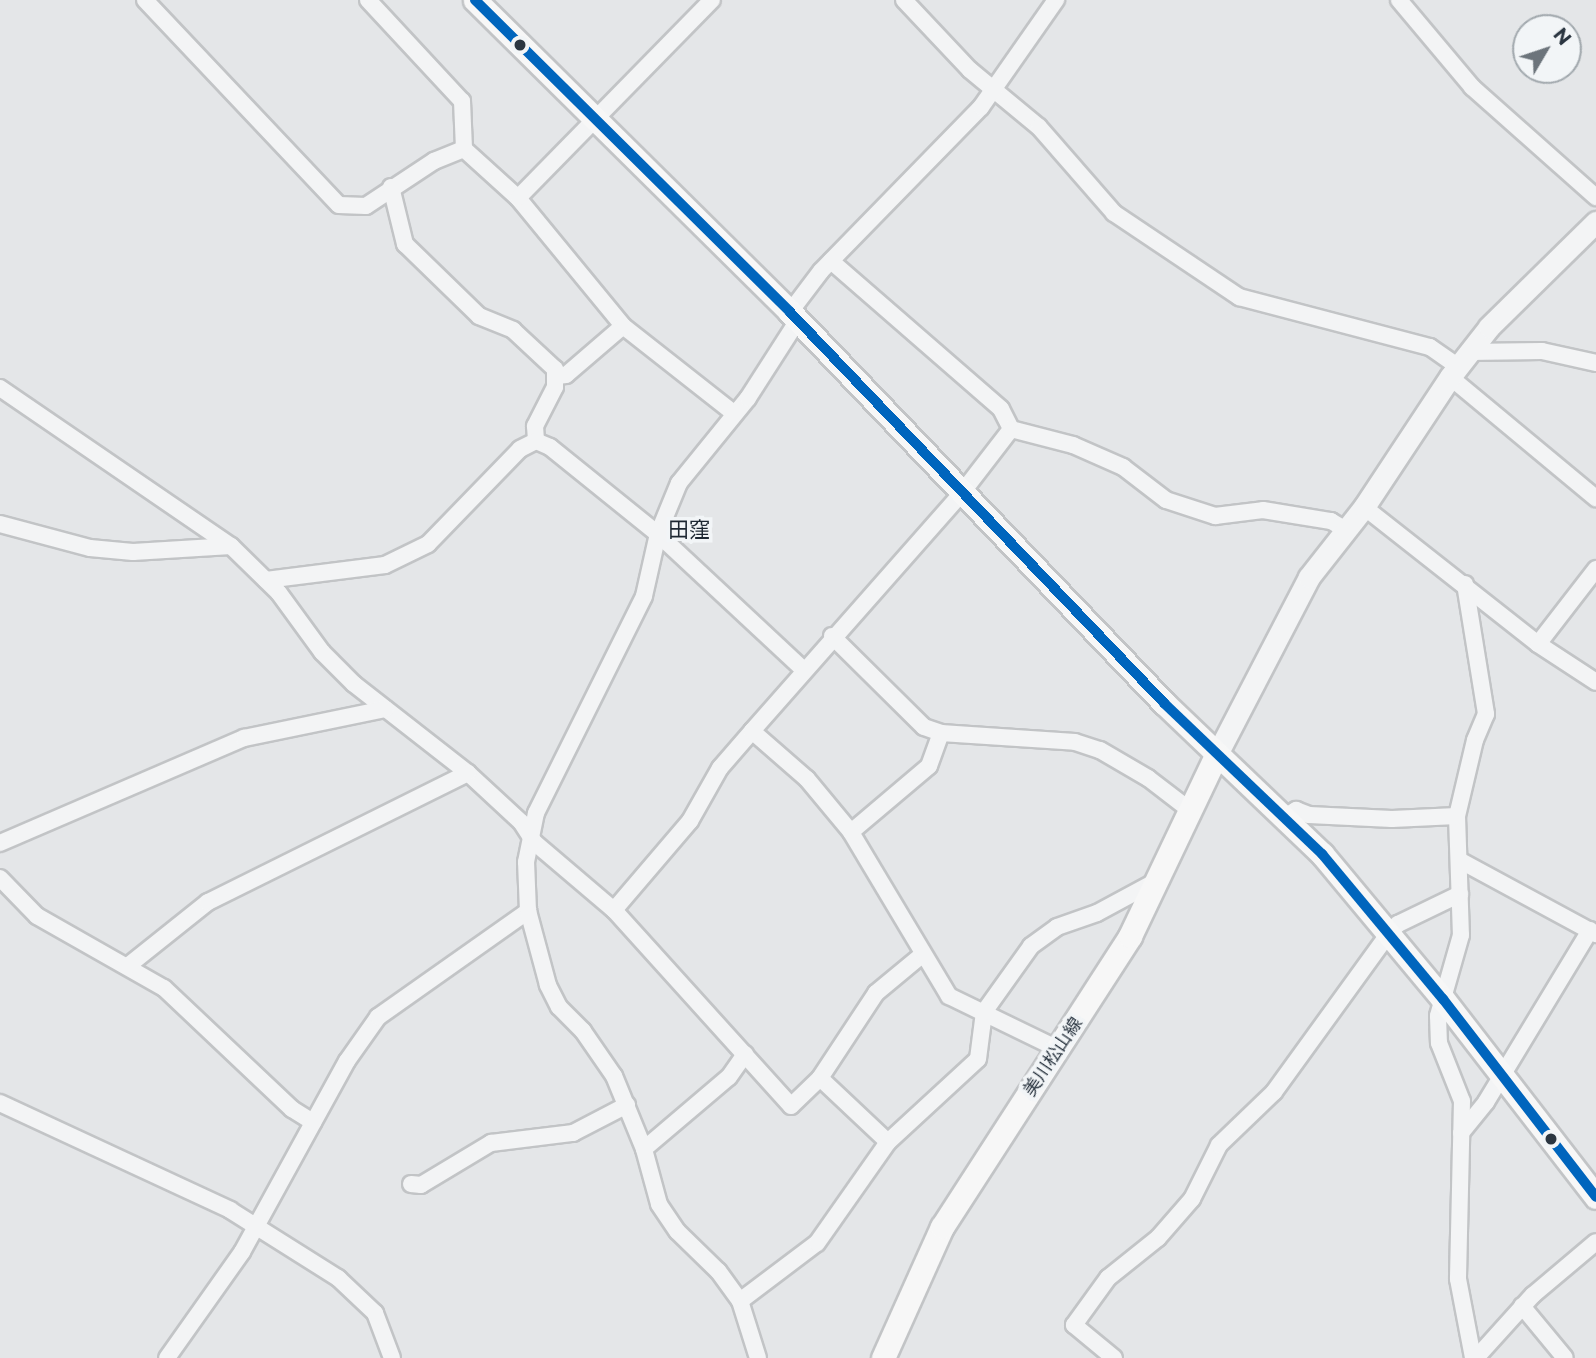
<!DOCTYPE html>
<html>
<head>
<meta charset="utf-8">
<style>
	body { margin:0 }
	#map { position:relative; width:1596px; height:1358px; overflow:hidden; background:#e4e6e8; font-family:Montserrat,"Noto Sans JP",sans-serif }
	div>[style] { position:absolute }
	.roads { filter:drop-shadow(2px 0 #c2c4c6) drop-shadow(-2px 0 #c2c4c6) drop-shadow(0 2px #c2c4c6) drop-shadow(0 -2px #c2c4c6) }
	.minor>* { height:16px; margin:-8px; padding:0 8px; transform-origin:8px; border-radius:8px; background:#f3f4f5 }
	.tertiary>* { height:21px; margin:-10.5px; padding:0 10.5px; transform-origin:10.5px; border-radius:10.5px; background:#f3f4f5 }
	.secondary>* { height:23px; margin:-11.5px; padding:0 11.5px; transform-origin:11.5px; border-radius:11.5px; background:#f7f7f7 }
	.bus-1>* { height:10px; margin:-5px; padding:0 5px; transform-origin:5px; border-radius:5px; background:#0065bd }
	.dots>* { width:19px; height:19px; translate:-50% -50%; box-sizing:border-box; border:4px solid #f2f5f7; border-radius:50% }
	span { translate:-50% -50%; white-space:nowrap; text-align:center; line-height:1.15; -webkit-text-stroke:7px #f2f5f7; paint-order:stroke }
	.street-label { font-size:18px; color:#2b3641 }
	.quarter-label { font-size:21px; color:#1d2732 }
	.north { position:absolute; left:1512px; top:14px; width:70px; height:70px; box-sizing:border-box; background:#f2f5f7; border:2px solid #a2a9ae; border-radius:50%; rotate:51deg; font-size:19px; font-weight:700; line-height:28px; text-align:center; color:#2b3641 }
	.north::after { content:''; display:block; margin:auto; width:24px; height:32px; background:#6c747b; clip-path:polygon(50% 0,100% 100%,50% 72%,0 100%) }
</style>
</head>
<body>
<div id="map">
	<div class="roads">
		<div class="minor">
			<i style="left:145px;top:0;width:282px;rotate:46.6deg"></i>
			<i style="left:339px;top:205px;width:27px;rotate:2deg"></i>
			<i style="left:366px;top:206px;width:82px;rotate:-33.5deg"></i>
			<i style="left:434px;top:161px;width:32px;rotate:-22deg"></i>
			<i style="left:368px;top:0;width:138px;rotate:47.1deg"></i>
			<i style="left:462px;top:101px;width:48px;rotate:87.6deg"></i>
			<i style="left:464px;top:149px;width:73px;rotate:42.2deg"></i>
			<i style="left:518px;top:198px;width:166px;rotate:50.6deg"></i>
			<i style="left:623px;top:326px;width:142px;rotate:38.2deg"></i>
			<i style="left:904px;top:0;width:96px;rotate:46.7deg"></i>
			<i style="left:970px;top:70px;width:89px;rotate:39.6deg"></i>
			<i style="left:1039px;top:127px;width:114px;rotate:48.9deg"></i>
			<i style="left:1114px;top:213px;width:151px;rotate:33.9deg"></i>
			<i style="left:1239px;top:297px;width:197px;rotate:14.7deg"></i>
			<i style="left:1430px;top:347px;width:33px;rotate:35deg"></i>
			<i style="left:1399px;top:0;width:114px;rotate:50deg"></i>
			<i style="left:1472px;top:87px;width:166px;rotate:41.6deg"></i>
			<i style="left:391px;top:187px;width:59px;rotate:76.2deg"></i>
			<i style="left:405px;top:244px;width:103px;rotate:44.2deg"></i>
			<i style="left:479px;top:316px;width:37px;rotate:22deg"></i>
			<i style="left:513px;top:330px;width:57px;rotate:42.9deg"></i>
			<i style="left:555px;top:369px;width:18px;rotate:90deg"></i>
			<i style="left:555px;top:387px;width:44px;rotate:117.1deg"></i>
			<i style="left:535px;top:426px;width:15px;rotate:86deg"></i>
			<i style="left:518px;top:198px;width:277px;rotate:-45.6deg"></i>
			<i style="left:831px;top:261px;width:225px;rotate:41deg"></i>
			<i style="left:1001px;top:409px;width:22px;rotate:63deg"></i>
			<i style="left:790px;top:312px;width:51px;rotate:-52.9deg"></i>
			<i style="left:821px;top:271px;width:229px;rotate:-45.7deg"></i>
			<i style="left:981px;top:107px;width:131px;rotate:-55deg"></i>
			<i style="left:1468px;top:352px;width:74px;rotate:-0.8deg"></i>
			<i style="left:1542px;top:351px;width:55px;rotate:12.5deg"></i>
			<i style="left:557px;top:376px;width:9px;rotate:-6deg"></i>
			<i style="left:566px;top:375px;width:75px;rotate:-40.7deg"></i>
			<i style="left:1450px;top:377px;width:190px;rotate:39.7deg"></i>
			<i style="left:0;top:388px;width:280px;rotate:34.4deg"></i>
			<i style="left:231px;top:546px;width:67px;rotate:44.4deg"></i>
			<i style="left:279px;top:593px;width:73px;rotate:53.9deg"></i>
			<i style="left:322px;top:652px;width:45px;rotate:45deg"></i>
			<i style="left:354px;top:684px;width:145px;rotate:38deg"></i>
			<i style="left:468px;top:773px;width:72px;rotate:42.8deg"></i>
			<i style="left:521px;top:822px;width:24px;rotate:57deg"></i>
			<i style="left:534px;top:842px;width:105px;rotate:40.4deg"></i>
			<i style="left:614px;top:910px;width:264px;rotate:47.9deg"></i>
			<i style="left:791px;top:1106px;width:40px;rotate:-44deg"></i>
			<i style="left:820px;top:1078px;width:102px;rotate:-56.6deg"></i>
			<i style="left:876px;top:993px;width:61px;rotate:-39.7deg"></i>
			<i style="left:1364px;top:507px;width:221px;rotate:38.2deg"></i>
			<i style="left:1538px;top:644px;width:69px;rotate:33.2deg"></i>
			<i style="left:0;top:524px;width:93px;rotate:14.9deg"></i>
			<i style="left:90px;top:548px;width:43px;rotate:5.3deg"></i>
			<i style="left:133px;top:552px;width:98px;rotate:-3.5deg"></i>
			<i style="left:266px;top:580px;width:120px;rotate:-7.2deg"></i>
			<i style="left:385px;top:565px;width:48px;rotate:-26deg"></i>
			<i style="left:428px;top:544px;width:132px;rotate:-45.9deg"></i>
			<i style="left:520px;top:449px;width:18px;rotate:-27deg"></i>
			<i style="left:536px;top:441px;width:15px;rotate:23deg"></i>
			<i style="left:550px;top:447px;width:139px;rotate:38.9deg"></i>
			<i style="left:658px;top:534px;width:198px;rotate:43deg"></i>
			<i style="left:1465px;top:584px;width:132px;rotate:80.8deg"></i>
			<i style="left:1486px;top:714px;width:28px;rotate:113deg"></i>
			<i style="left:1475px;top:740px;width:78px;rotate:103.3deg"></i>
			<i style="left:1457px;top:816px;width:119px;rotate:88.1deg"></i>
			<i style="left:1461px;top:935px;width:84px;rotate:105.9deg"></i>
			<i style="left:1438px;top:1016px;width:27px;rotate:88deg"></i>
			<i style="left:1439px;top:1043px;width:62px;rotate:68.4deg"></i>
			<i style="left:1462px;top:1101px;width:178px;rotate:91.3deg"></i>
			<i style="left:1458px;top:1279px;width:80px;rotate:79.2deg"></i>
			<i style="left:832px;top:636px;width:129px;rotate:44.7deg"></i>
			<i style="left:924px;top:727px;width:18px;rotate:19deg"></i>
			<i style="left:941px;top:733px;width:134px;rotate:3.8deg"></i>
			<i style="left:1075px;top:742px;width:26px;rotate:18deg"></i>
			<i style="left:1100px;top:750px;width:56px;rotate:30.3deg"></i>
			<i style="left:1148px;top:778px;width:54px;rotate:37.5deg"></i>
			<i style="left:1538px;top:644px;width:95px;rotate:-52.3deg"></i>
			<i style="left:1286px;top:816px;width:12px;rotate:-31deg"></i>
			<i style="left:1296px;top:810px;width:14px;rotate:21deg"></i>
			<i style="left:1309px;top:815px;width:83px;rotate:2.8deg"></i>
			<i style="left:1392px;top:819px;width:65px;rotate:-2.6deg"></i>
			<i style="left:851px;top:832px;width:102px;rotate:-40.2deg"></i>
			<i style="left:929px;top:766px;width:35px;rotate:-70deg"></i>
			<i style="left:0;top:843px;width:266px;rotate:-23.3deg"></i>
			<i style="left:244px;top:738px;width:144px;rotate:-11.6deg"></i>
			<i style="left:1459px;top:860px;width:156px;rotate:28.4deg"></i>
			<i style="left:0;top:878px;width:53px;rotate:45.8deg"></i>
			<i style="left:37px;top:916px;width:146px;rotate:29.6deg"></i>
			<i style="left:164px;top:988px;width:176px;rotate:43.4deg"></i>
			<i style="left:292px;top:1109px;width:25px;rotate:32deg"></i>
			<i style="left:614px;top:910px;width:117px;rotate:-49.5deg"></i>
			<i style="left:690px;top:821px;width:61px;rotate:-60.5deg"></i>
			<i style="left:720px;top:768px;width:49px;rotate:-49.1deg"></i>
			<i style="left:129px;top:965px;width:101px;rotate:-38.6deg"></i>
			<i style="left:208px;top:902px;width:290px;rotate:-26.4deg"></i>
			<i style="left:1058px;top:1049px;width:121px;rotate:-154.1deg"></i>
			<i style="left:949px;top:996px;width:191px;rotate:-120.9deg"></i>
			<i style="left:851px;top:832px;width:69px;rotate:-129.7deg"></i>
			<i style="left:807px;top:779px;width:73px;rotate:-138.9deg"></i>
			<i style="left:752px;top:731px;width:316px;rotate:-48.6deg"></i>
			<i style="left:961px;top:494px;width:82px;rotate:-52.4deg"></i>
			<i style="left:1011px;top:429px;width:64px;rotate:14.5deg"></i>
			<i style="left:1073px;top:445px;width:55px;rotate:23.7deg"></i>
			<i style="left:1123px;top:467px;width:54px;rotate:37.5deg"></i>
			<i style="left:1166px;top:500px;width:52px;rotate:18.1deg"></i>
			<i style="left:1215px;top:516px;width:48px;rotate:-7.1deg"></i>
			<i style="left:1263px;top:510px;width:69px;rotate:9.2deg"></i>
			<i style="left:1331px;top:521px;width:17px;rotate:31deg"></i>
			<i style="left:820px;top:1078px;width:93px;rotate:43.3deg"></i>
			<i style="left:0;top:1103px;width:254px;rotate:24.9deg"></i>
			<i style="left:230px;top:1210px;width:128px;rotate:32.2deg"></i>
			<i style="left:338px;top:1278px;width:51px;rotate:43.4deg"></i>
			<i style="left:375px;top:1313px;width:48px;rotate:69.3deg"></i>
			<i style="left:1461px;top:1133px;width:40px;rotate:-51deg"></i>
			<i style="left:1486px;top:1102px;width:201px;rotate:-58.8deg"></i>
			<i style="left:644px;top:1149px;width:111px;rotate:-40.3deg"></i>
			<i style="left:729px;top:1077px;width:28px;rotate:-55deg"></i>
			<i style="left:411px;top:1184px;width:10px;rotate:6deg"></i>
			<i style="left:421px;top:1185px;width:82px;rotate:-31deg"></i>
			<i style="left:491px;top:1143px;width:83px;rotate:-7deg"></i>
			<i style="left:573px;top:1133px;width:61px;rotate:-27.4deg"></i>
			<i style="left:740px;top:1301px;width:96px;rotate:-37deg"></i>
			<i style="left:817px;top:1243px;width:123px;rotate:-54.9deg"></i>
			<i style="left:888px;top:1142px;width:122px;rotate:-42.7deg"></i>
			<i style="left:978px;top:1059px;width:47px;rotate:-82.7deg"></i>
			<i style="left:984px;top:1012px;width:81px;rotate:-54.5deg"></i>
			<i style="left:1031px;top:946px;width:32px;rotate:-36deg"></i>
			<i style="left:1057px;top:927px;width:42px;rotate:-19.3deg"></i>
			<i style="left:1097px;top:913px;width:69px;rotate:-28.4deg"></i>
			<i style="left:1522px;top:1306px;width:67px;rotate:50.4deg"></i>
			<i style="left:167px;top:1358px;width:130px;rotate:-54.7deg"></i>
			<i style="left:242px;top:1252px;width:218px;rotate:-61.2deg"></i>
			<i style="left:347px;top:1061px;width:54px;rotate:-54.8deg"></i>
			<i style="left:378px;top:1017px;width:184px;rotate:-35.2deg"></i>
			<i style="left:758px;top:1358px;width:60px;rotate:-107.5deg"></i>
			<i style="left:740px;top:1301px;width:37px;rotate:-126deg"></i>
			<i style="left:718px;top:1271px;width:57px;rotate:-135.7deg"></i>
			<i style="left:677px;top:1231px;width:32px;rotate:-124deg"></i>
			<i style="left:659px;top:1204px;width:57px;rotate:-105.3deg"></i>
			<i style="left:644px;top:1149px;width:79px;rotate:-112.3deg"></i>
			<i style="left:614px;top:1076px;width:55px;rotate:-124.6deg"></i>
			<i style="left:583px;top:1031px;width:34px;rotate:-135deg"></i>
			<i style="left:559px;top:1007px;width:25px;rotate:-117deg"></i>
			<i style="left:548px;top:985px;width:77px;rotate:-105.1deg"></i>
			<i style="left:528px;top:911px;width:49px;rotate:-92.3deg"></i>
			<i style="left:526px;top:862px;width:50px;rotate:-78.5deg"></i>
			<i style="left:536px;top:813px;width:242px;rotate:-63.5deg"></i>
			<i style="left:644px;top:596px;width:64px;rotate:-77.3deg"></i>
			<i style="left:658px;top:534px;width:55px;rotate:-67.6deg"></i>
			<i style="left:679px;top:483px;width:109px;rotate:-50.9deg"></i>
			<i style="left:748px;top:398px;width:93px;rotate:-57.3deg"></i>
			<i style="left:1114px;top:1358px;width:52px;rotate:-140.5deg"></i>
			<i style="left:1074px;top:1325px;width:58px;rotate:-54.1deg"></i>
			<i style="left:1108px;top:1278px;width:64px;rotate:-38.7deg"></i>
			<i style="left:1158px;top:1238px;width:52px;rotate:-48.9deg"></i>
			<i style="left:1192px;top:1199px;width:60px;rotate:-63.4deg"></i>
			<i style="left:1219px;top:1145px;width:76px;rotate:-43.9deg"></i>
			<i style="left:1274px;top:1092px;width:196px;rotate:-54.1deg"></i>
			<i style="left:1389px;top:933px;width:13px;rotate:-45deg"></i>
			<i style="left:1398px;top:924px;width:69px;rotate:-25.8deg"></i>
			<i style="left:1476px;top:1358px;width:85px;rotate:-47.9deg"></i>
			<i style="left:1533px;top:1295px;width:82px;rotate:-40.1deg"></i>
		</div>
		<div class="tertiary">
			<i style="left:1217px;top:754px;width:199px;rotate:-62.5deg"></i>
			<i style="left:1309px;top:577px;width:89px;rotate:-51.8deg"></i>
			<i style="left:1364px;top:507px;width:156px;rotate:-56.5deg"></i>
			<i style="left:1450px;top:377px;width:63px;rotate:-52deg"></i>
			<i style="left:1489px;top:327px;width:150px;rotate:-44.5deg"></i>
		</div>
		<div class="secondary">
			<i style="left:475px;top:0;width:443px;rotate:44.7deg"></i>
			<i style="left:790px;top:312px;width:541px;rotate:46.27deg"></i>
			<i style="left:1164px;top:703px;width:219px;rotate:43.7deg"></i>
			<i style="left:1322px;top:854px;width:189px;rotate:50.2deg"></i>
			<i style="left:1443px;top:999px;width:250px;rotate:52.3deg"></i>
			<i style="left:883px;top:1358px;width:144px;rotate:-65.8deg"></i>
			<i style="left:942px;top:1227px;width:346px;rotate:-57.1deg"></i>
			<i style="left:1130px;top:936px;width:202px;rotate:-64.5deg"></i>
		</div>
	</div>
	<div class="bus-1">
		<i style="left:475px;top:0;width:443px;rotate:44.7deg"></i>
		<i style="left:790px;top:312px;width:541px;rotate:46.27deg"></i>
		<i style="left:1164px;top:703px;width:219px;rotate:43.7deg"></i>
		<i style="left:1322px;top:854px;width:189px;rotate:50.2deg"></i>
		<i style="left:1443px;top:999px;width:250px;rotate:52.3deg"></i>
	</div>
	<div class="dots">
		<i style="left:520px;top:45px;background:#2b3641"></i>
		<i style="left:1551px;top:1139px;background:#2b3641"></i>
	</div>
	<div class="street-label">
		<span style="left:1053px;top:1057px;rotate:-56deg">美川松山線</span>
	</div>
	<div class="quarter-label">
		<span style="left:689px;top:530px">田窪</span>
	</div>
	<div class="north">N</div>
</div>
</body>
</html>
